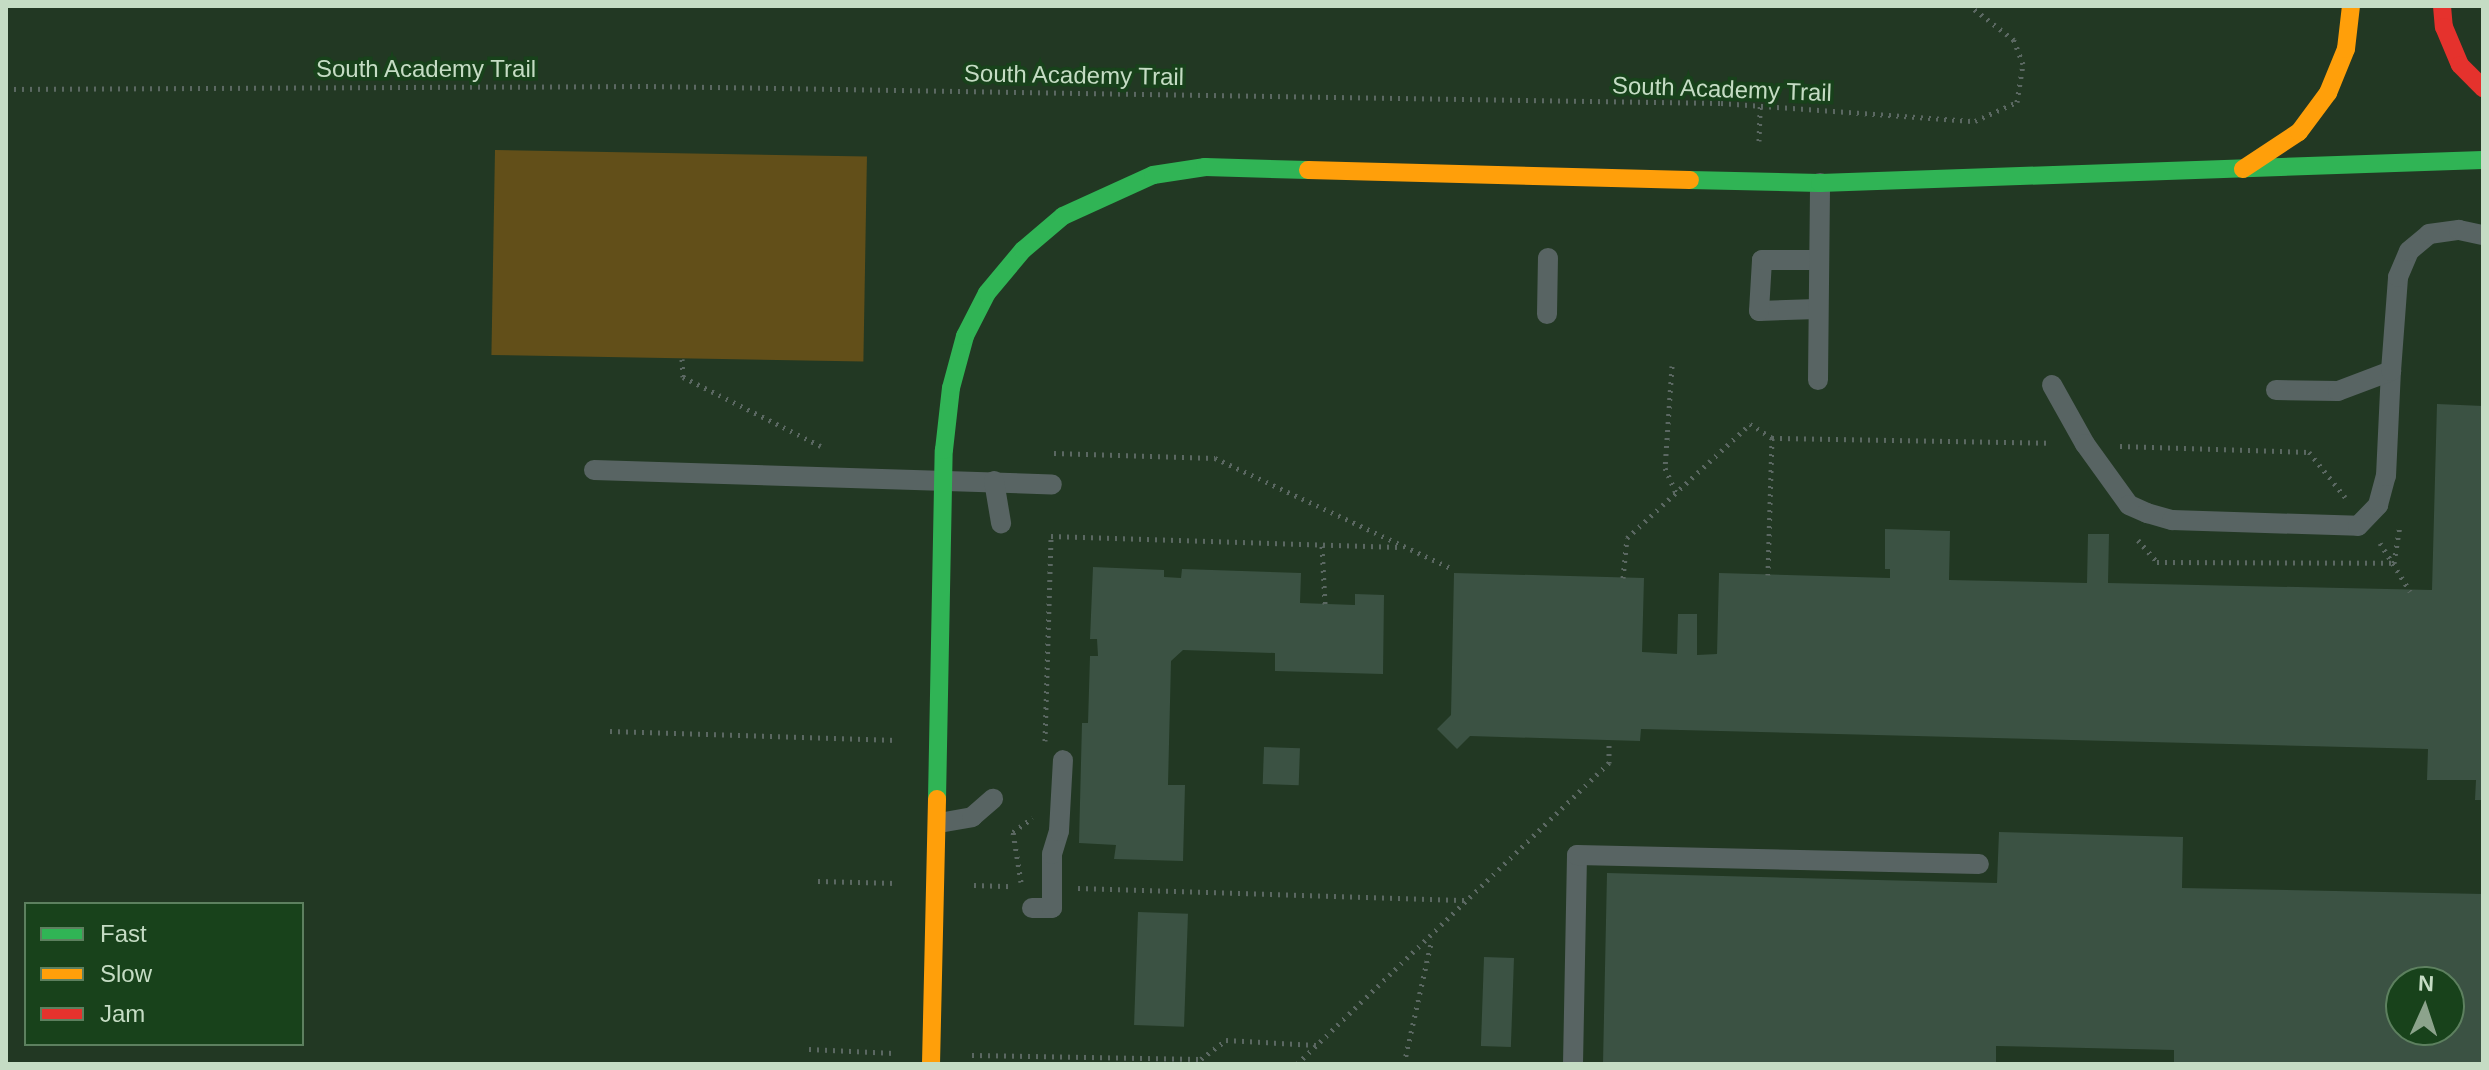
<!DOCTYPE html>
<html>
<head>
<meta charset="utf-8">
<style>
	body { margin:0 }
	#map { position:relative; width:2489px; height:1070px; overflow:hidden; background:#223823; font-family:Helvetica,sans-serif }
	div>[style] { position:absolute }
	.green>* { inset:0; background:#624f19; transform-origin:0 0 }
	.building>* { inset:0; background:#3b5243; transform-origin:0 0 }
	.path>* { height:5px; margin-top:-2.5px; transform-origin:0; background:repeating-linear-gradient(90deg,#5b6862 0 2px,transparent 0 8px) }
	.lane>* { height:20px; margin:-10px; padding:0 10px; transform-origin:10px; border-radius:10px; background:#586463 }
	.fast>* { height:18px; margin:-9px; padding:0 9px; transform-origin:9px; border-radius:9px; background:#30b455 }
	.slow>* { height:18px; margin:-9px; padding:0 9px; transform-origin:9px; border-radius:9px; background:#ff9f0a }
	.jam>* { height:18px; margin:-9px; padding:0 9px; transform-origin:9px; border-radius:9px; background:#e5322d }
	span { translate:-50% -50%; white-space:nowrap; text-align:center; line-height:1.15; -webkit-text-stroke:7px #18421b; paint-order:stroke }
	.street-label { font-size:24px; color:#c5dcc4 }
	.frame { position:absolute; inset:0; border:8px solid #c5dcc4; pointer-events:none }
	.legend { position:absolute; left:24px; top:902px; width:280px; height:144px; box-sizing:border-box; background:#18421b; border:2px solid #5d805f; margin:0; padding:10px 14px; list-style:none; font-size:24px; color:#c5dcc4 }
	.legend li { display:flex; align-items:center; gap:16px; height:40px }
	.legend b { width:40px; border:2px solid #5d805f }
	.north { position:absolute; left:2385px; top:966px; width:80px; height:80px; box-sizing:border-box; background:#18421b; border:2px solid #5d805f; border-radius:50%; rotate:3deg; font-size:22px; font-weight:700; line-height:32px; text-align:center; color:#c5dcc4 }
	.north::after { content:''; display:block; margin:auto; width:28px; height:36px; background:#8ca38c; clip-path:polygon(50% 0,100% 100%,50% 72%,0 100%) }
</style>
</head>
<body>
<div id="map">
	<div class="green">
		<i style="left:495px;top:150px;width:372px;height:205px;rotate:1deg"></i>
	</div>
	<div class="building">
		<i style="clip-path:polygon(2437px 404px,2483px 406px,2483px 800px,2475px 800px,2476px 780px,2427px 780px,2428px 749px,1641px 729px,1640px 741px,1470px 736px,1457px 749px,1437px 729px,1451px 715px,1454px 573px,1644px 578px,1642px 652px,1677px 654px,1678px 614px,1697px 614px,1697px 655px,1717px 654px,1719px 573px,1890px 578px,1890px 569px,1885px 569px,1885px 529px,1950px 531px,1949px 580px,2087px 583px,2088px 534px,2109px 534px,2108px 583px,2432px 590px)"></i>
		<i style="clip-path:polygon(1093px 567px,1164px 570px,1164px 577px,1181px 578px,1182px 569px,1301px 573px,1300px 603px,1355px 605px,1355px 594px,1384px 595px,1383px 674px,1275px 671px,1275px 653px,1183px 650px,1171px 661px,1168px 785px,1185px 785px,1183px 861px,1114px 859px,1116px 845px,1079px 843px,1082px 723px,1088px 723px,1090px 656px,1098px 656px,1097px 639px,1090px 639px)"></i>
		<i style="left:1264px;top:747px;width:36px;height:37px;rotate:2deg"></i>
		<i style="clip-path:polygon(evenodd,1999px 832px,2183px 837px,2182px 888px,2483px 894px,2483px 1064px,2174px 1064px,2174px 1050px,1996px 1046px,1996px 1064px,1603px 1064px,1607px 873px,1997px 883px,1999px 832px,2401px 982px,2449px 982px,2449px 1030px,2401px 1030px,2401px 982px)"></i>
		<i style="left:1138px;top:912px;width:50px;height:113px;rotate:2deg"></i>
		<i style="left:1484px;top:957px;width:30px;height:89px;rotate:2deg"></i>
	</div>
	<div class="path">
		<i style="left:6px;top:89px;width:640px;rotate:-0.27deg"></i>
		<i style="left:646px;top:86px;width:1075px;rotate:0.91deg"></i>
		<i style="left:1721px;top:103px;width:255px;rotate:4.1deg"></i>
		<i style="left:1975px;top:121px;width:46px;rotate:-24.3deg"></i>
		<i style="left:2017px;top:102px;width:38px;rotate:-81deg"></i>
		<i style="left:2023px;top:64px;width:26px;rotate:-111deg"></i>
		<i style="left:2014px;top:40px;width:56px;rotate:-142.3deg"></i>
		<i style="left:1759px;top:141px;width:35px;rotate:-88deg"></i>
		<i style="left:682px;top:359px;width:18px;rotate:87deg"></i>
		<i style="left:683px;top:377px;width:154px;rotate:26.6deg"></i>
		<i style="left:1672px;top:366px;width:102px;rotate:93.9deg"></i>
		<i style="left:1665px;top:468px;width:27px;rotate:66deg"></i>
		<i style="left:1772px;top:438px;width:279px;rotate:1deg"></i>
		<i style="left:2120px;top:446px;width:189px;rotate:1.8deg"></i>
		<i style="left:2309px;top:452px;width:58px;rotate:51.3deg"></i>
		<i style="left:1054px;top:453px;width:161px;rotate:1.8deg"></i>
		<i style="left:1215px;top:458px;width:263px;rotate:25deg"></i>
		<i style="left:2138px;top:540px;width:29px;rotate:49deg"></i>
		<i style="left:2157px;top:562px;width:237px;rotate:0.2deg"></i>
		<i style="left:2394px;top:563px;width:39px;rotate:-81deg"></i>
		<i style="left:2380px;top:543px;width:57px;rotate:58deg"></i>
		<i style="left:1322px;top:546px;width:58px;rotate:87deg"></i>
		<i style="left:1623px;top:578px;width:40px;rotate:-84.3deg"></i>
		<i style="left:1627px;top:538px;width:168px;rotate:-42.8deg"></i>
		<i style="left:1750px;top:424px;width:26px;rotate:32deg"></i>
		<i style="left:1772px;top:438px;width:137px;rotate:91.7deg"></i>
		<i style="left:610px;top:731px;width:287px;rotate:1.8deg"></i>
		<i style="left:1045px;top:741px;width:205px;rotate:-88.3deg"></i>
		<i style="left:1051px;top:536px;width:349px;rotate:1.8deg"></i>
		<i style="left:818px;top:881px;width:78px;rotate:1.5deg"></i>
		<i style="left:1021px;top:882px;width:51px;rotate:-99.1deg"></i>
		<i style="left:1013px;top:832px;width:24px;rotate:-36deg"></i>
		<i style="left:974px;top:885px;width:38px;rotate:2deg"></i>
		<i style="left:1078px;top:888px;width:391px;rotate:1.8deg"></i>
		<i style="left:809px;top:1049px;width:85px;rotate:2.7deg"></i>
		<i style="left:972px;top:1055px;width:229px;rotate:1deg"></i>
		<i style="left:1201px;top:1059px;width:31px;rotate:-37deg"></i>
		<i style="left:1226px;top:1040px;width:90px;rotate:3.2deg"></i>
		<i style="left:1297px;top:1064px;width:434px;rotate:-44deg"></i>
		<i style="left:1609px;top:763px;width:23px;rotate:-90deg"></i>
		<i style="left:1404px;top:1064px;width:128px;rotate:-77.4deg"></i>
	</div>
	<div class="lane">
		<i style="left:1817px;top:309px;width:58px;rotate:178deg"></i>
		<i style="left:1759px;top:311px;width:51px;rotate:-86.6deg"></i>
		<i style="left:1762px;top:260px;width:56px"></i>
		<i style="left:1547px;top:314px;width:56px;rotate:-89deg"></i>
		<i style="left:1818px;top:380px;width:197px;rotate:-89.4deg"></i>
		<i style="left:2052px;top:385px;width:68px;rotate:60.8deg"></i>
		<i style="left:2085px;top:444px;width:75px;rotate:54.2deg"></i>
		<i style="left:2129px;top:505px;width:20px;rotate:24deg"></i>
		<i style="left:2147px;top:513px;width:26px;rotate:16deg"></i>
		<i style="left:2172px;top:520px;width:186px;rotate:1.8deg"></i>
		<i style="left:2358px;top:526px;width:29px;rotate:-46deg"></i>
		<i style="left:2378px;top:505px;width:30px;rotate:-75deg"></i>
		<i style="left:2386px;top:476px;width:105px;rotate:-87.3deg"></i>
		<i style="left:2276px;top:390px;width:62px;rotate:0.9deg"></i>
		<i style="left:2338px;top:391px;width:57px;rotate:-20.7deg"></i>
		<i style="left:2391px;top:371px;width:94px;rotate:-85.7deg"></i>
		<i style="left:2398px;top:277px;width:28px;rotate:-67deg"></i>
		<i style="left:2409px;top:251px;width:26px;rotate:-40deg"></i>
		<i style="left:2429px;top:234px;width:30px;rotate:-8deg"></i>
		<i style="left:2459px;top:230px;width:25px;rotate:12deg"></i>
		<i style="left:594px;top:470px;width:458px;rotate:1.8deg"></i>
		<i style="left:994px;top:481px;width:43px;rotate:80.5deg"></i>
		<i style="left:939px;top:823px;width:34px;rotate:-10deg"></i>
		<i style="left:972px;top:817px;width:28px;rotate:-41deg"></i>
		<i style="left:1032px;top:908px;width:20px"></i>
		<i style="left:1052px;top:908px;width:54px;rotate:-90deg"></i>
		<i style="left:1052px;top:854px;width:24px;rotate:-73deg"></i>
		<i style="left:1059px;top:831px;width:71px;rotate:-86.8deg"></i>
		<i style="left:1573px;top:1064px;width:209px;rotate:-88.9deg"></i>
		<i style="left:1577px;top:855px;width:402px;rotate:1.3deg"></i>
	</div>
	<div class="fast">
		<i style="left:1690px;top:180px;width:130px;rotate:1.3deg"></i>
		<i style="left:1820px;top:183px;width:663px;rotate:-1.99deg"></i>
		<i style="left:937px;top:799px;width:349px;rotate:-88.9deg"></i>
		<i style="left:944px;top:450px;width:62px;rotate:-83.6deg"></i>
		<i style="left:951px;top:388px;width:54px;rotate:-74.9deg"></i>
		<i style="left:965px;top:336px;width:48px;rotate:-62.9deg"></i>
		<i style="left:987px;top:293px;width:56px;rotate:-50.1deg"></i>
		<i style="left:1023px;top:250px;width:52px;rotate:-40.4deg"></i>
		<i style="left:1063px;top:216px;width:99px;rotate:-24.5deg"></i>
		<i style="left:1153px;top:175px;width:53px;rotate:-8.7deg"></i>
		<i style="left:1205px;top:167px;width:103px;rotate:1.7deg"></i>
	</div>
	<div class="slow">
		<i style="left:2243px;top:169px;width:67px;rotate:-33.5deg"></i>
		<i style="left:2299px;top:132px;width:49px;rotate:-53.4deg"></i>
		<i style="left:2328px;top:93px;width:48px;rotate:-67.8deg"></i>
		<i style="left:2346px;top:49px;width:43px;rotate:-83.4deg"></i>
		<i style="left:1308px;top:170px;width:382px;rotate:1.5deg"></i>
		<i style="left:931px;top:1064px;width:265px;rotate:-88.7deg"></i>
	</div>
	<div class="jam">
		<i style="left:2442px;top:6px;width:21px;rotate:85deg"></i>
		<i style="left:2444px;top:27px;width:41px;rotate:67.2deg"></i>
		<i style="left:2460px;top:65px;width:33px;rotate:45deg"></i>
	</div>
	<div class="street-label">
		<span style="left:426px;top:69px">South Academy Trail</span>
		<span style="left:1074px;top:75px;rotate:1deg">South Academy Trail</span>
		<span style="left:1722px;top:89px;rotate:2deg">South Academy Trail</span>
	</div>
	<div class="frame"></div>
	<ul class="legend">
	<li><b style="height:10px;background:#30b455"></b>Fast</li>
	<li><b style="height:10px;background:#ff9f0a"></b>Slow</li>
	<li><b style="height:10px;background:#e5322d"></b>Jam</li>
	</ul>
	<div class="north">N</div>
</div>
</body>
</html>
